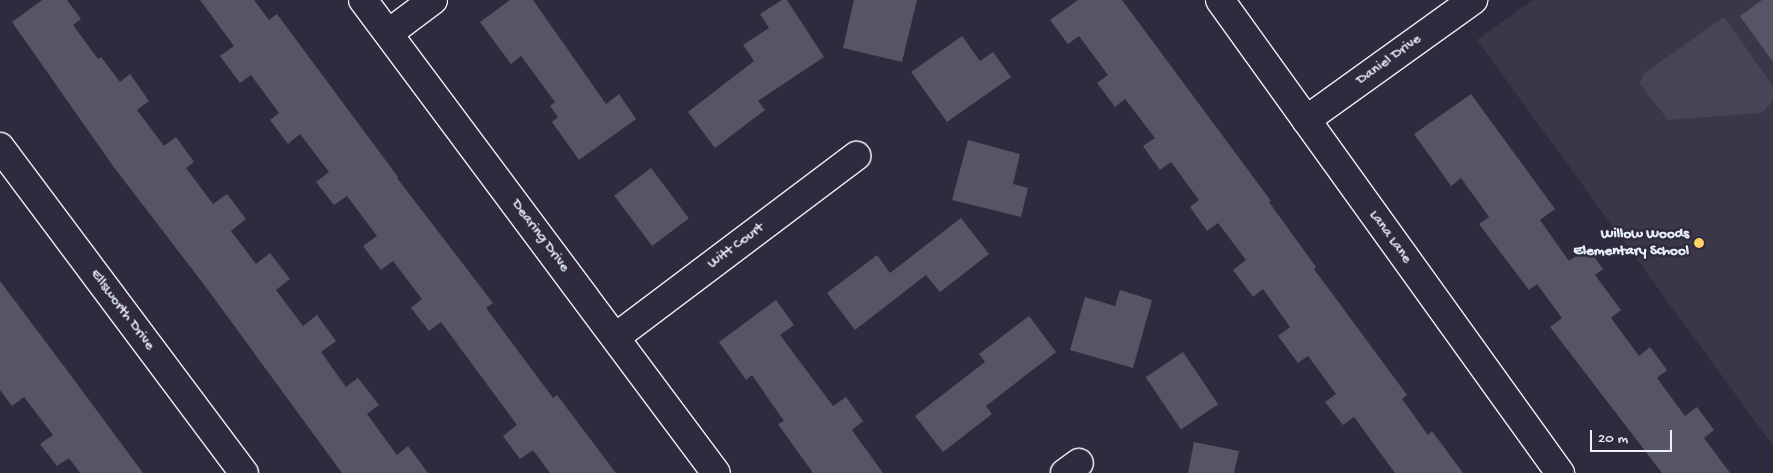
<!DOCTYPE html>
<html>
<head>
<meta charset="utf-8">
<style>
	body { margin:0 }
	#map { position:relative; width:1773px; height:473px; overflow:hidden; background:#2f2a3d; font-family:"Gochi Hand",sans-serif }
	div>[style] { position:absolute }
	.built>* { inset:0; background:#3b3749 }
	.green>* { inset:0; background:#464455 }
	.building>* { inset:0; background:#575565; transform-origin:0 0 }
	.roads { filter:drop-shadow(1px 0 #e8f1f8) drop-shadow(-1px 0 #e8f1f8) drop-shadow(0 1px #e8f1f8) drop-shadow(0 -1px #e8f1f8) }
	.minor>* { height:28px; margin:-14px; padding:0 14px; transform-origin:14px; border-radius:14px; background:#2f2a3d }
	.dots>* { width:14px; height:14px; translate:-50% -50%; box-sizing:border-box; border:2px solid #2f2a3d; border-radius:50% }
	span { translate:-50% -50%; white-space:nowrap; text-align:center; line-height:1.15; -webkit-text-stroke:5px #2f2a3d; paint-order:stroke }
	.street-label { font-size:15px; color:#e8f1f8 }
	.poi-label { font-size:15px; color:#e8f1f8; font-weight:700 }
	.right { translate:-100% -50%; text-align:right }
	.scale { position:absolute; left:1590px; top:430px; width:82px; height:22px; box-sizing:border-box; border:2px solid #e8f1f8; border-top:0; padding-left:6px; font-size:15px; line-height:18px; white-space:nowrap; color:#e8f1f8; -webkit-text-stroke:4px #2f2a3d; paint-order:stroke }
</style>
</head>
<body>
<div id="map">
	<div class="built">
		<i style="clip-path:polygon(1533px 0,1773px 0,1773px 446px,1477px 40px)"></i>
	</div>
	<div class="green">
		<i style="clip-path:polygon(1724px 17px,1773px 86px,1773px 101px,1762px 113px,1668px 120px,1640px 84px,1643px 74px)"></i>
	</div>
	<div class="building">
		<i style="clip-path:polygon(42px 0,67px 0,81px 19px,73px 25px,98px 59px,101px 57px,120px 82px,130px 74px,149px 101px,137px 110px,164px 146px,176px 137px,194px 162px,186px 168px,213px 204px,227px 194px,246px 219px,231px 231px,256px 264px,270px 253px,290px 279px,276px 290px,303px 326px,317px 315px,336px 341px,321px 352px,346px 387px,358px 378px,379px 405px,367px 414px,397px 455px,408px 446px,428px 473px,342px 473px,205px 286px,113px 166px,12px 22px)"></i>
		<i style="clip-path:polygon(200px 0,254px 0,269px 20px,277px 14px,398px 177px,397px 178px,493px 303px,486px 308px,553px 398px,557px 395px,616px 473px,550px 473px,533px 450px,520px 459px,503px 436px,517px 425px,441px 322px,429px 331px,411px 308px,422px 299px,393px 261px,381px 270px,363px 246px,377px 236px,347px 196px,334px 205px,316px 182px,329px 172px,300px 134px,288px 144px,270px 120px,279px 113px,251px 75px,240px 83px,220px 56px,234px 46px)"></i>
		<i style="clip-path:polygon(510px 0,533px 0,606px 104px,619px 94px,636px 119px,579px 160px,552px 122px,558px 117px,550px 106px,555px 102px,521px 56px,511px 64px,480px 22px)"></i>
		<i style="clip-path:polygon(782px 0,787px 0,824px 57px,758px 101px,765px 110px,715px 148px,688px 112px,754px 61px,743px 45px,769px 28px,760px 14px)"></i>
		<i style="clip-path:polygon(854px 0,917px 0,902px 62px,843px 48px)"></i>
		<i style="clip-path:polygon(1078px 0,1122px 0,1271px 201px,1269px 202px,1316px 267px,1314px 269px,1407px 395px,1402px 399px,1428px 435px,1432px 431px,1463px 473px,1395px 473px,1354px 417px,1343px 425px,1325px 402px,1336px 394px,1308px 356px,1298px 363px,1278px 336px,1290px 327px,1263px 289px,1253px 297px,1233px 270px,1246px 260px,1218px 223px,1207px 231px,1190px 207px,1199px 200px,1171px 162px,1160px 170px,1143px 146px,1155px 138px,1125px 99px,1115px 107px,1097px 83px,1108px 75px,1079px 36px,1068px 44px,1050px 20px)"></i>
		<i style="clip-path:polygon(1762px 0,1773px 0,1773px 62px,1740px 16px)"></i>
		<i style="clip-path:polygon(962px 36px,980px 61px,993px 52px,1011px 77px,947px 122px,911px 72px)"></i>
		<i style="clip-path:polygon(1471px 94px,1555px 209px,1540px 220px,1569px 261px,1588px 248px,1603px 269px,1595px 275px,1621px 310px,1611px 318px,1639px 356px,1650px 347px,1667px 370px,1657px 378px,1685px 416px,1697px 407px,1714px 430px,1704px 438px,1730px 473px,1662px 473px,1550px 327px,1562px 318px,1537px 284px,1529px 290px,1479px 224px,1489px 217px,1461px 178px,1451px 186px,1414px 134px)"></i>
		<i style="clip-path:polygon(968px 140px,1020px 154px,1013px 184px,1028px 188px,1021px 217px,952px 200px)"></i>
		<i style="left:651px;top:168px;width:63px;height:46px;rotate:53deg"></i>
		<i style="clip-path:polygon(961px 218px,989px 254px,940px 292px,926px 275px,855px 330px,827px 293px,877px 255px,890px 273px)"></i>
		<i style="clip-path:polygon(0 281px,75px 381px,143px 473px,80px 473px,69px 458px,57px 466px,40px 444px,53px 435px,24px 397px,12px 406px,0 390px)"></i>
		<i style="clip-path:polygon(1120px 290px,1152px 300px,1133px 368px,1070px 350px,1085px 297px,1115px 306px)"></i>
		<i style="clip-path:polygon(776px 300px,794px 325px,780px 335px,833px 406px,846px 397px,863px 421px,852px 430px,883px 473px,813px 473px,778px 424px,784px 421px,752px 375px,746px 380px,719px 342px)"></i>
		<i style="clip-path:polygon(1029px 316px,1056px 352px,986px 406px,992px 414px,943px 452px,915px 416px,985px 362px,979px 354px)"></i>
		<i style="left:1183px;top:352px;width:63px;height:45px;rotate:56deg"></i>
		<i style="clip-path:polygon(1194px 442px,1239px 451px,1234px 473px,1188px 473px)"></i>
	</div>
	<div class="roads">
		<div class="minor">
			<i style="left:363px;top:0;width:590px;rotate:53.27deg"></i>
			<i style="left:1220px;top:0;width:583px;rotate:54.29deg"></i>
			<i style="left:389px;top:33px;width:55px;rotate:-36.9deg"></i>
			<i style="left:1306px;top:120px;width:206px;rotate:-35.7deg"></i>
			<i style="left:0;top:147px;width:407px;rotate:53.2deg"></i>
			<i style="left:616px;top:337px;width:301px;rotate:-37deg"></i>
			<i style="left:1065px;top:473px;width:17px;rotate:-36deg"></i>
		</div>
	</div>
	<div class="dots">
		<i style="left:1699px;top:243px;background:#ffd166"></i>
	</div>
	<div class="street-label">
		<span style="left:1389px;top:60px;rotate:-36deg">Daniel Drive</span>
		<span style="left:540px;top:236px;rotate:53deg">Dearing Drive</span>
		<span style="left:1390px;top:237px;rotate:54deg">Lana Lane</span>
		<span style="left:736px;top:246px;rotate:-37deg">Witt Court</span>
		<span style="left:122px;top:310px;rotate:53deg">Ellsworth Drive</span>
	</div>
	<div class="poi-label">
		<span class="right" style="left:1689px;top:243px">Willow Woods<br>Elementary School</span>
	</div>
	<div class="scale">20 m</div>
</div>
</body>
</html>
